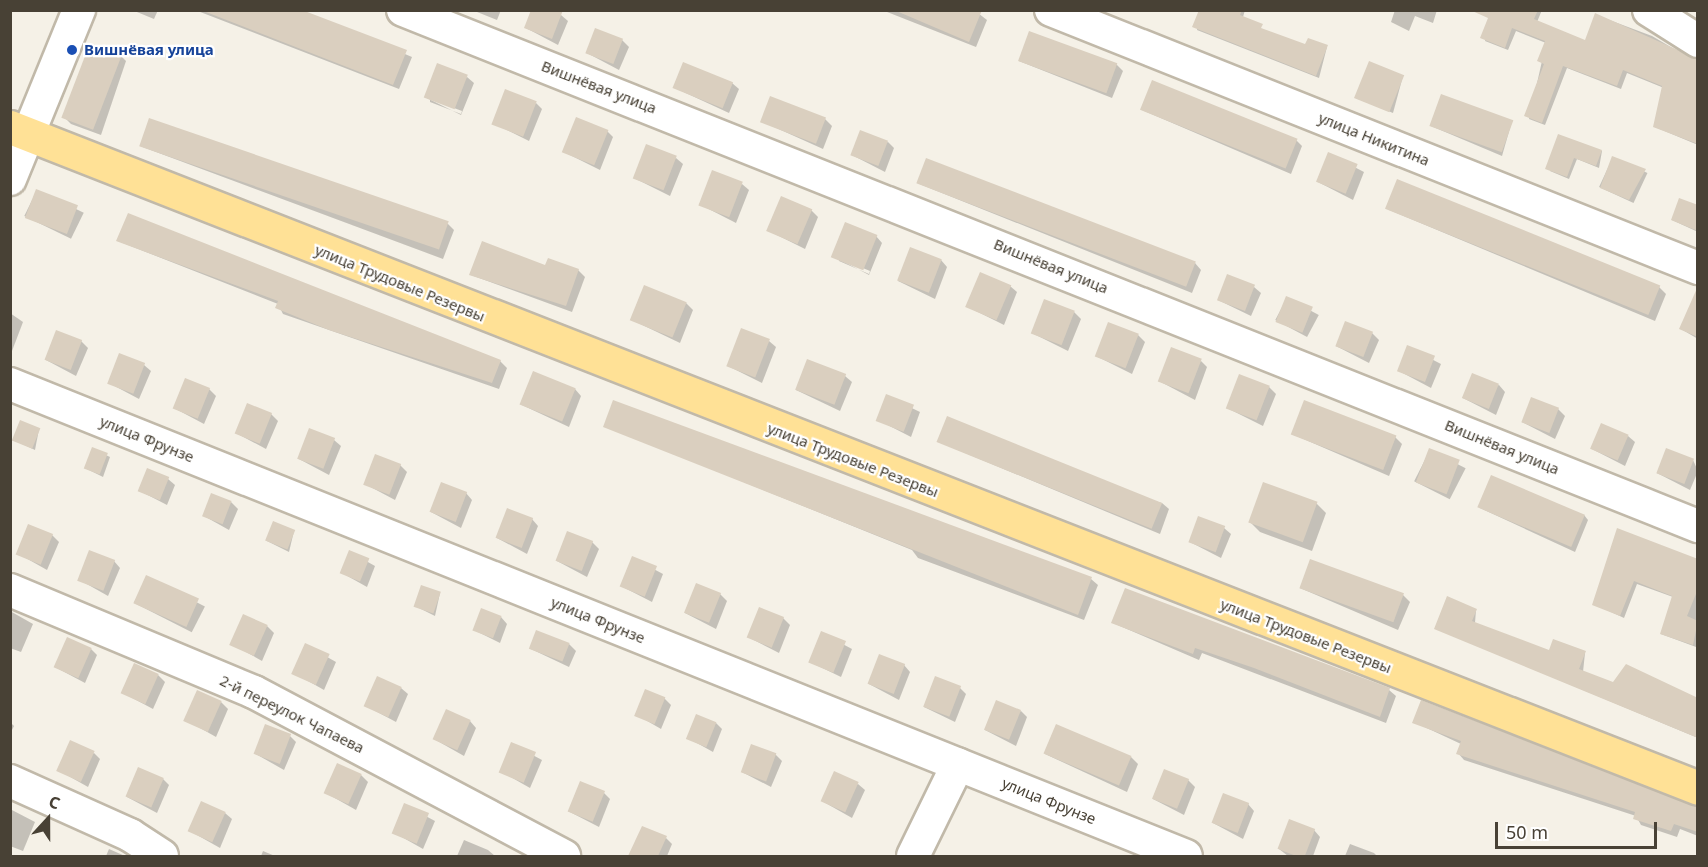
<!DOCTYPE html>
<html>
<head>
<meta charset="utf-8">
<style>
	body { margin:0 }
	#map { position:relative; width:1708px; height:867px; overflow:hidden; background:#f5f1e7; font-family:"Noto Sans",sans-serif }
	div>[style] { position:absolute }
	.shadow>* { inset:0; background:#0003; transform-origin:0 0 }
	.building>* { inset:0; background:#dacfbf; transform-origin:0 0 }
	.roads { filter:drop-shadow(2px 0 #c1b9a9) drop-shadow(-2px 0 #c1b9a9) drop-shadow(0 2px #c1b9a9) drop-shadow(0 -2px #c1b9a9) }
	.minor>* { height:32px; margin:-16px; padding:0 16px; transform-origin:16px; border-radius:16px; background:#fff }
	.major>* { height:33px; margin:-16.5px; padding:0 16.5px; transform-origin:16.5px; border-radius:16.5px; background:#ffe196 }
	.dots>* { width:16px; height:16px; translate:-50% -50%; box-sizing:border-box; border:3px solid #fff; border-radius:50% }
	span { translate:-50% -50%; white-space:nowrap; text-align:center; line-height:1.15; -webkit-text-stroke:4.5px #fff; paint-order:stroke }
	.transit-label { font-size:15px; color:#164399; font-weight:700 }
	.left { translate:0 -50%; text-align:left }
	.street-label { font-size:15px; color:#484135 }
	.frame { position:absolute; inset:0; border:12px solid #484135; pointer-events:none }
	.north { position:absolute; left:18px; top:789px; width:60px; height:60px; -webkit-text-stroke:4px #fff; paint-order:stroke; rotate:21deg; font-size:16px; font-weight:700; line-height:24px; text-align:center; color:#484135 }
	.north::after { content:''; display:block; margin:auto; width:21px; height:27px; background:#484135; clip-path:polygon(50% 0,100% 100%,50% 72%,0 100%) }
	.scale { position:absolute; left:1495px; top:822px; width:162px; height:27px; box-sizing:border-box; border:3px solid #484135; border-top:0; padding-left:8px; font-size:18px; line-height:21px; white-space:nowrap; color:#484135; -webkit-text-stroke:4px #fff; paint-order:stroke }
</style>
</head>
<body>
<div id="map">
	<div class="shadow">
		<i style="clip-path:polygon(132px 10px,158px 10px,154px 19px)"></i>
		<i style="clip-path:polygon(195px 10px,300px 10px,412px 57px,399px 89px)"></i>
		<i style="clip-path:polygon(472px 10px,501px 10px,497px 20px)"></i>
		<i style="clip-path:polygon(882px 10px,974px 10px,987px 20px,976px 47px)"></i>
		<i style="clip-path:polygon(1200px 10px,1245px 10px,1243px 17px,1264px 31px,1306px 46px,1327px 47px,1319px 78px,1197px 30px)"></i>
		<i style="clip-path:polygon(1395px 10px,1437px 10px,1433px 23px,1415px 16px,1409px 31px,1391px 22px)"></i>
		<i style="clip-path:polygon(1492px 10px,1542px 10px,1537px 22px,1586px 42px,1596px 15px,1652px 36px,1686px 56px,1698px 68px,1698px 145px,1655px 127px,1664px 88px,1627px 73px,1621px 89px,1567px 68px,1545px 125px,1529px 119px,1546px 43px,1516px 31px,1508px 50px,1485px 41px)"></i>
		<i style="clip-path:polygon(561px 15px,568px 21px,558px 45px,526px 28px)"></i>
		<i style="clip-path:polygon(622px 40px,629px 47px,619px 70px,587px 53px)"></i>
		<i style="clip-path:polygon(121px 56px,126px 61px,101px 135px,71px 124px,66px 119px)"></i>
		<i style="clip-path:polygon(1019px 61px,1116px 64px,1123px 71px,1112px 98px)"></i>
		<i style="clip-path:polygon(1403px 76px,1393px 113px,1356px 98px)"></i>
		<i style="clip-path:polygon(evenodd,467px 77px,474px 83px,461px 115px,425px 97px,467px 77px,430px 99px,462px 111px,461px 114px,430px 102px,430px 99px)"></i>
		<i style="clip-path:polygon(732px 83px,739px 89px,729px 113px,675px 88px)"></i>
		<i style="clip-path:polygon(536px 103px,542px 109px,529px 141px,493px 123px)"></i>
		<i style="clip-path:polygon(1142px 110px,1296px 140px,1302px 146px,1291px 174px)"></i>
		<i style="clip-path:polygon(825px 119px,832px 126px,823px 149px,761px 121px)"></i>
		<i style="clip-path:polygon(1512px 121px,1502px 156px,1431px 126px)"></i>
		<i style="clip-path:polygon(607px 131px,613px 137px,600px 170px,564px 152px)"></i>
		<i style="clip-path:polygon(1559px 136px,1602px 151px,1599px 168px,1577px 159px,1569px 179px,1550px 171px)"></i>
		<i style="clip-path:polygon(888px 142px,894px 148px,885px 172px,852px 155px)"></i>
		<i style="clip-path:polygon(140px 146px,448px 224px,454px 230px,443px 259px)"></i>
		<i style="clip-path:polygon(1329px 154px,1364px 172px,1353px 200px,1318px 182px)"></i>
		<i style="left:1613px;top:157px;width:38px;height:33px;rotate:25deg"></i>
		<i style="clip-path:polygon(676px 158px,683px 164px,670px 196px,634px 178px)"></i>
		<i style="clip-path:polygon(917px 183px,1195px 263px,1201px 270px,1192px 293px)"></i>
		<i style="clip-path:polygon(742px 184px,749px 190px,736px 223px,699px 204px)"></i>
		<i style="left:37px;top:190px;width:52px;height:29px;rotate:26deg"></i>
		<i style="clip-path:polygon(1698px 206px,1698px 232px,1672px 220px)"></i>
		<i style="clip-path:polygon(1387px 209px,1659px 287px,1666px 294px,1655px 321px)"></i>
		<i style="clip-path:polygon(811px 210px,818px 217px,805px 249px,769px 231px)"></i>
		<i style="clip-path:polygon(evenodd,876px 236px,882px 243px,869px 275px,833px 256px,876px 236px,839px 258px,870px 271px,869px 274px,839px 261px,839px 258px)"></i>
		<i style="clip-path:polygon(118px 241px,500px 361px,507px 368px,499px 389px,283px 314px,278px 304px)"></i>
		<i style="clip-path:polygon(941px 260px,947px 267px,935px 299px,898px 281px)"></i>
		<i style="clip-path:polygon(546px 267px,578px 270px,585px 277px,572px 312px,471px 275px)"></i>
		<i style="clip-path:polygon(1010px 286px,1017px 292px,1004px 325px,968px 307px)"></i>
		<i style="clip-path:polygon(1254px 287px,1261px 293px,1251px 316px,1218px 300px)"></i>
		<i style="left:1287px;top:298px;width:36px;height:25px;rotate:28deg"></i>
		<i style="clip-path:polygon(686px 303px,693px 310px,680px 343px,632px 320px)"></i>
		<i style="clip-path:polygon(1698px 304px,1698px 339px,1681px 329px)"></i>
		<i style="clip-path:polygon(1074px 312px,1081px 319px,1068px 351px,1032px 333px)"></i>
		<i style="clip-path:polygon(10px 313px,23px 322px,12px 351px,10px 350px)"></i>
		<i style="clip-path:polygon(1372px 333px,1379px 340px,1369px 363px,1336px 346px)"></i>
		<i style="clip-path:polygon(1138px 335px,1145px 342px,1132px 374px,1096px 356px)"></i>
		<i style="clip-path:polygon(81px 341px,88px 348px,76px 376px,46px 360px)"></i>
		<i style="clip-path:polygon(769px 341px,776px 347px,762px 383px,728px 366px)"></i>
		<i style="clip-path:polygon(1408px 347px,1441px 364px,1431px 388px,1399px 371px)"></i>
		<i style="clip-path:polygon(1201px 361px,1207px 367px,1195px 400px,1159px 381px)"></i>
		<i style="clip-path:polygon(144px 365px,151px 371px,139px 399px,109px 383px)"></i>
		<i style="clip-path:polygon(845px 376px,852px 382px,840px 411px,796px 390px)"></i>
		<i style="clip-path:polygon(1499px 385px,1505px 392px,1496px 415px,1463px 398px)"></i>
		<i style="clip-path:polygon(1269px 387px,1276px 394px,1263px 426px,1227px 408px)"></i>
		<i style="clip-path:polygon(209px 389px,216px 396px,204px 424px,174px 408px)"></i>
		<i style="clip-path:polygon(575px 389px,581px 396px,569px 427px,522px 405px)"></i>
		<i style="clip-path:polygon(887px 396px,920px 412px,911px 437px,878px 420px)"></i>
		<i style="clip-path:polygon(1558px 409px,1565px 416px,1555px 439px,1522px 422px)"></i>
		<i style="clip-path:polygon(271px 414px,278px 421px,266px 449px,236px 433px)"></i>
		<i style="clip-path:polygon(605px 426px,1091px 579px,1098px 585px,1084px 620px,918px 558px,912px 550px)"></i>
		<i style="clip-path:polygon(39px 429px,35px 450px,14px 440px)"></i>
		<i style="clip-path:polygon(1292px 434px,1395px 437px,1402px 444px,1389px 476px)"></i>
		<i style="clip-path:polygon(1628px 436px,1635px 442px,1625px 466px,1592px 449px)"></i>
		<i style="clip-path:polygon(334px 440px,341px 446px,329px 475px,299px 459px)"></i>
		<i style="clip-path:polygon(939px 442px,1162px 503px,1169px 509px,1160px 534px)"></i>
		<i style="clip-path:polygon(93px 449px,110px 457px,103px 477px,85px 468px)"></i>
		<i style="left:1430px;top:450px;width:40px;height:35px;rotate:27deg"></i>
		<i style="clip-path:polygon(1693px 460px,1698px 471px,1690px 490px,1657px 473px)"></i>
		<i style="clip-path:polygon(400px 465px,407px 472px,395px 500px,365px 484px)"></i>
		<i style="clip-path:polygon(168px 479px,175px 485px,167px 505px,140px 491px)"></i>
		<i style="clip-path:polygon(466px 493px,472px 500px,461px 528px,431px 512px)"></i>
		<i style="clip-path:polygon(231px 502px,238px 509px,229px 530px,204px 516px)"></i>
		<i style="clip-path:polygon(1316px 503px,1326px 513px,1312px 551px,1260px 532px,1250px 522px)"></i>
		<i style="clip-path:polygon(1480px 508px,1584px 515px,1588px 520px,1575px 552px)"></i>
		<i style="clip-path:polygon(532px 519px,538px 526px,527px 554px,497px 538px)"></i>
		<i style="clip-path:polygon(1224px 528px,1231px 534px,1221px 558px,1190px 542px)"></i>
		<i style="clip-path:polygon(1618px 530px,1698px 562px,1696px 647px,1661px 634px,1673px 597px,1637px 584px,1624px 618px,1594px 604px)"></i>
		<i style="clip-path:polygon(294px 531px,289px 552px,267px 541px)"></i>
		<i style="clip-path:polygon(52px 535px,59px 542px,47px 570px,17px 553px)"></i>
		<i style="clip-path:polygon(592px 542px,599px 549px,587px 577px,557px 561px)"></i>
		<i style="clip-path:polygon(350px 552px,375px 566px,367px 587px,342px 573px)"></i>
		<i style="clip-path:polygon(633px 558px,663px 574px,652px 602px,621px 586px)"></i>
		<i style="clip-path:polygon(114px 561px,120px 568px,108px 596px,78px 579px)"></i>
		<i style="left:147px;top:577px;width:65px;height:29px;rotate:27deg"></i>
		<i style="clip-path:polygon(1300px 588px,1403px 595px,1410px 602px,1398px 630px)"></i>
		<i style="clip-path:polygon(440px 593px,435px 616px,415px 606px)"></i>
		<i style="clip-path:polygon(720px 594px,727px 601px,716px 629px,685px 613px)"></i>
		<i style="clip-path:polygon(1476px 610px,1475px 623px,1550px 652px,1585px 653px,1583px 672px,1614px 684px,1626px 666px,1698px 699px,1698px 738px,1435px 628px)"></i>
		<i style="clip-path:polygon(10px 611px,33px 624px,21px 652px,10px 648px)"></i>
		<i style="clip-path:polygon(501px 617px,507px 624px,500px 643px,474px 630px)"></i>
		<i style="clip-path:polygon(783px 618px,790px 625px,779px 653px,748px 637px)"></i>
		<i style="clip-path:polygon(1113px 623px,1389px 690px,1396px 696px,1386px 723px,1202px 653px,1199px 660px)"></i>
		<i style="clip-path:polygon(267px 626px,274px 633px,262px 661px,232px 644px)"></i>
		<i style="clip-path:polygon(822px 633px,852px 649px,841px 677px,810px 662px)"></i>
		<i style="clip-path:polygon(569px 644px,576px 651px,569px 667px,531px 649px)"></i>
		<i style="clip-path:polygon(306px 645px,336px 662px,324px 690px,294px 673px)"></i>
		<i style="clip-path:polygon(91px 649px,97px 655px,85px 683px,55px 667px)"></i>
		<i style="clip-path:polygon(904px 665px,910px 672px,899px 700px,869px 684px)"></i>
		<i style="clip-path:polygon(158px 675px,165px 682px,153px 709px,123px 693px)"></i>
		<i style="clip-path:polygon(401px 688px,408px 694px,396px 722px,366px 706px)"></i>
		<i style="clip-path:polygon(960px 688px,966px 694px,955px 722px,924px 707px)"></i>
		<i style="clip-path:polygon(664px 698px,671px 705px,661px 729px,637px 715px)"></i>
		<i style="clip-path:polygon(221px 702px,228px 709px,216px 737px,186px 720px)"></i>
		<i style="clip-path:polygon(1021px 711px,1027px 717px,1016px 746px,985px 730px)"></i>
		<i style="clip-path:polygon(470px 721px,476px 728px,464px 756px,434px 739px)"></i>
		<i style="clip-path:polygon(10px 722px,14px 726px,10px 734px)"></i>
		<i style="clip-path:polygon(1414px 722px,1698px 808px,1698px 836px,1680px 829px,1677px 837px,1641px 825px,1636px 816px,1464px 760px,1458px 753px,1461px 744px)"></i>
		<i style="clip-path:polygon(716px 723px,722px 729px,713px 752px,688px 738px)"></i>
		<i style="clip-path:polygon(290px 736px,296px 742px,284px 770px,254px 753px)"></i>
		<i style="clip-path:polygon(512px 744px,542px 760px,530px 788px,500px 771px)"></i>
		<i style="clip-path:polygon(94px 753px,100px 759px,88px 787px,58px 770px)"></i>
		<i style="clip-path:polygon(775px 754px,782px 761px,771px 787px,742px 772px)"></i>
		<i style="clip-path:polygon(1045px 754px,1131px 757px,1138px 764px,1127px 792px)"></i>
		<i style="clip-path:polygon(361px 775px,368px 782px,356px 810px,326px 793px)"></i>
		<i style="clip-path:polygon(163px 779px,169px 785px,157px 813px,127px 797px)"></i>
		<i style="clip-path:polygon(1188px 780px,1195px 787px,1184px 815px,1153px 799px)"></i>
		<i style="clip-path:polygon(858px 784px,865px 790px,852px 818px,822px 801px)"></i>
		<i style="clip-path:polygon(604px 793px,610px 799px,599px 827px,568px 811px)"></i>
		<i style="clip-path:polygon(1248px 804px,1254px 811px,1243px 839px,1213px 823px)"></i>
		<i style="clip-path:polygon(405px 805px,435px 821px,423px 849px,393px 832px)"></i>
		<i style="clip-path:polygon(10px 809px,35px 822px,23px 851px,10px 846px)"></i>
		<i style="clip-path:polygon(225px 813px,232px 819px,220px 848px,190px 831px)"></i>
		<i style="clip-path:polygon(1314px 830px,1320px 837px,1313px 856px,1288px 856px,1279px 849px)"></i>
		<i style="clip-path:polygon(666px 838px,672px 844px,667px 856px,631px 855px)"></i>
		<i style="clip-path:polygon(464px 840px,488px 850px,495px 856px,457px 856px)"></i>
		<i style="clip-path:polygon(1350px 844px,1374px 853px,1377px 856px,1345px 856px)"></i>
		<i style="clip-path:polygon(109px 849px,125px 856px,106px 856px)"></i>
		<i style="clip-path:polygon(263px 851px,275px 856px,261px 856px)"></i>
	</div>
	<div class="building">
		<i style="clip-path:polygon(302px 10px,407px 50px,393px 85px,206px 12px)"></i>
		<i style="clip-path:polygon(531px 10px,563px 10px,552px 39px,524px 28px)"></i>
		<i style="clip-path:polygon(894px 10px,982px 10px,969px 42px)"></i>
		<i style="clip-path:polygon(1199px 10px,1242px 10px,1240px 15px,1263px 24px,1261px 28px,1305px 44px,1308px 38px,1328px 45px,1316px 76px,1192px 27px)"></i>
		<i style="clip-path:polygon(1470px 10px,1538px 10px,1534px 19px,1585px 40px,1595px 13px,1698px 59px,1698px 144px,1653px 127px,1662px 86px,1623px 70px,1617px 86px,1563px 66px,1542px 123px,1524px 116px,1544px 64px,1537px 61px,1545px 41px,1512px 28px,1505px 48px,1480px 38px,1488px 18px)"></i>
		<i style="left:595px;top:28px;width:30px;height:27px;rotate:21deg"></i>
		<i style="left:1029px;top:31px;width:94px;height:32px;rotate:20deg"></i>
		<i style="left:90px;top:43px;width:34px;height:80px;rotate:21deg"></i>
		<i style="left:1369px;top:61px;width:38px;height:40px;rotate:22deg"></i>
		<i style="left:683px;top:62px;width:54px;height:28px;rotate:22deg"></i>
		<i style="left:437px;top:63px;width:33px;height:37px;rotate:21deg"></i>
		<i style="left:1152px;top:80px;width:157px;height:32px;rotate:22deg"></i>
		<i style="left:505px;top:89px;width:34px;height:38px;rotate:21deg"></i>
		<i style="left:1441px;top:94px;width:77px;height:34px;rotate:20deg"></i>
		<i style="left:770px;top:96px;width:60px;height:28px;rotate:21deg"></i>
		<i style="left:576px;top:117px;width:35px;height:38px;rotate:22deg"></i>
		<i style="left:149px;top:118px;width:317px;height:30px;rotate:19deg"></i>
		<i style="left:860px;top:130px;width:30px;height:27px;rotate:21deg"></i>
		<i style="clip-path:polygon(1558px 134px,1602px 150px,1596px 166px,1574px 158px,1567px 177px,1545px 169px)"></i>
		<i style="left:646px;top:144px;width:33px;height:37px;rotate:21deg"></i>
		<i style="left:1328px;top:152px;width:32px;height:32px;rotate:22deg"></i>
		<i style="clip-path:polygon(1612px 156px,1646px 169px,1629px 200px,1600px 188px)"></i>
		<i style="left:926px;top:158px;width:289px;height:27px;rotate:21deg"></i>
		<i style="left:712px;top:170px;width:33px;height:38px;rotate:21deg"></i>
		<i style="left:1397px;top:179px;width:284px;height:32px;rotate:22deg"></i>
		<i style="left:36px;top:189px;width:45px;height:31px;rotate:21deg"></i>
		<i style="left:781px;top:196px;width:34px;height:38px;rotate:23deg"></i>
		<i style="clip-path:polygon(1679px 198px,1698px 205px,1698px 231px,1671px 220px)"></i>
		<i style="clip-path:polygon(128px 213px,501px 360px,492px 383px,329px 330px,275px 308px,278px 301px,116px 241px)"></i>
		<i style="left:845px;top:222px;width:35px;height:38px;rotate:22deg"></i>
		<i style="clip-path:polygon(482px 241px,545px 265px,548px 258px,579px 269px,566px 306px,469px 275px)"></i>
		<i style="left:910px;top:247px;width:34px;height:36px;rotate:21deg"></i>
		<i style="left:980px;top:272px;width:34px;height:38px;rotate:23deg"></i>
		<i style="left:1227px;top:274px;width:30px;height:28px;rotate:21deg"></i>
		<i style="left:644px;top:285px;width:46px;height:38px;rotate:22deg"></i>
		<i style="clip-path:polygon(1698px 286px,1698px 337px,1679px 329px)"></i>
		<i style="left:1286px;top:296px;width:29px;height:28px;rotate:22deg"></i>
		<i style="left:1044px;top:299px;width:33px;height:37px;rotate:21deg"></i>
		<i style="left:1345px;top:321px;width:30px;height:27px;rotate:21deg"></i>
		<i style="left:1108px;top:322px;width:33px;height:37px;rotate:21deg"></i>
		<i style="left:741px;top:328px;width:31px;height:41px;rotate:21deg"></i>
		<i style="left:56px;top:330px;width:28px;height:32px;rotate:21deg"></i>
		<i style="left:1407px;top:345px;width:30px;height:28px;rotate:21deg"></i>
		<i style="left:1171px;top:347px;width:33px;height:37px;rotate:21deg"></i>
		<i style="left:119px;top:353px;width:28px;height:33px;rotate:21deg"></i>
		<i style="left:807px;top:359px;width:42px;height:33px;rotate:21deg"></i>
		<i style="left:533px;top:371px;width:46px;height:36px;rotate:22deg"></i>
		<i style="left:1472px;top:373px;width:29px;height:27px;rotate:22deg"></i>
		<i style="left:1239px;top:374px;width:33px;height:37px;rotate:21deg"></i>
		<i style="left:185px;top:378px;width:27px;height:33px;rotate:22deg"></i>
		<i style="left:886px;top:394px;width:30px;height:29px;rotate:21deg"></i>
		<i style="left:1531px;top:397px;width:30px;height:27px;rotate:21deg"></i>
		<i style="clip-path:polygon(613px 400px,1092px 577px,1078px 615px,603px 427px)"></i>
		<i style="left:1304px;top:400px;width:99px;height:37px;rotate:21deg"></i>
		<i style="left:247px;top:403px;width:27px;height:33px;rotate:22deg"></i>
		<i style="left:947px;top:416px;width:232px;height:28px;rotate:22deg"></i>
		<i style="left:20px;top:420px;width:22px;height:22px;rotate:22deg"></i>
		<i style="left:1601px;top:423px;width:30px;height:28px;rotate:23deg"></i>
		<i style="left:309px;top:428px;width:28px;height:33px;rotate:21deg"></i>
		<i style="left:92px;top:447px;width:17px;height:23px;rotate:21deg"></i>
		<i style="left:1429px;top:448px;width:33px;height:37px;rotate:21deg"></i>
		<i style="left:1666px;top:448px;width:30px;height:27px;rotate:21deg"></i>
		<i style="left:375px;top:454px;width:28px;height:33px;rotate:21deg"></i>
		<i style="left:147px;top:468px;width:24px;height:25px;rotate:22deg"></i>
		<i style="left:1491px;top:475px;width:102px;height:35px;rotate:23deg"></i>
		<i style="left:441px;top:482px;width:28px;height:32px;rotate:21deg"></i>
		<i style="left:1263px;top:482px;width:58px;height:43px;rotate:20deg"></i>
		<i style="left:211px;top:493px;width:22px;height:25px;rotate:21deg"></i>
		<i style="left:507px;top:508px;width:28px;height:32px;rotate:21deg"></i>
		<i style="left:1198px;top:516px;width:29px;height:28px;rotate:20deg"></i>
		<i style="left:273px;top:521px;width:24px;height:21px;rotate:22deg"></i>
		<i style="left:28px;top:524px;width:27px;height:33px;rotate:22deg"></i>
		<i style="clip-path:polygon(1617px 528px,1698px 559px,1698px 589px,1687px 616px,1698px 621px,1693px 645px,1660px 634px,1672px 596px,1634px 581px,1620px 616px,1592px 605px)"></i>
		<i style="left:567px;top:531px;width:28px;height:32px;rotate:21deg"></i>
		<i style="left:89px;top:550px;width:28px;height:33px;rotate:21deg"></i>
		<i style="left:349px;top:550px;width:22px;height:25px;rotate:22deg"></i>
		<i style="left:632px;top:556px;width:27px;height:33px;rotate:22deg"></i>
		<i style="left:1310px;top:559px;width:100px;height:31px;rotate:20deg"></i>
		<i style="left:146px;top:575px;width:58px;height:31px;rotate:24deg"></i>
		<i style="left:696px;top:583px;width:27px;height:32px;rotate:22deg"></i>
		<i style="left:421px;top:585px;width:21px;height:23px;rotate:19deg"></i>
		<i style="clip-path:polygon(1125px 588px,1390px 688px,1380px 717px,1254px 668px,1195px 648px,1193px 654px,1111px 623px)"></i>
		<i style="clip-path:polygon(1447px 596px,1477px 609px,1472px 621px,1549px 650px,1553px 639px,1586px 651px,1579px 669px,1613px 682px,1626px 664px,1698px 698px,1698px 738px,1434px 629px)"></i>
		<i style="left:759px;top:607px;width:27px;height:33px;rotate:22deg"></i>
		<i style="left:481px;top:608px;width:22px;height:24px;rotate:21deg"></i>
		<i style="left:243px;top:614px;width:27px;height:34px;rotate:24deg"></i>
		<i style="left:536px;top:630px;width:36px;height:20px;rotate:21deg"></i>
		<i style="left:821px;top:631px;width:27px;height:34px;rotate:22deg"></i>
		<i style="left:67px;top:637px;width:27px;height:33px;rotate:24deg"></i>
		<i style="left:305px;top:643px;width:27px;height:34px;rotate:24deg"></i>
		<i style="left:879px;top:654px;width:28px;height:32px;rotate:21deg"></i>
		<i style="left:134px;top:663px;width:27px;height:33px;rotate:24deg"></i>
		<i style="left:377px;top:676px;width:27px;height:33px;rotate:24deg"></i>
		<i style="left:935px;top:676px;width:28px;height:33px;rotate:21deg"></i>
		<i style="left:645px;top:689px;width:22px;height:29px;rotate:22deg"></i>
		<i style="left:197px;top:690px;width:27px;height:34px;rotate:24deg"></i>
		<i style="left:996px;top:700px;width:27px;height:32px;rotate:22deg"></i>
		<i style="clip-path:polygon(1421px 700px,1698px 806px,1698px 832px,1674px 824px,1671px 831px,1633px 819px,1635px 812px,1456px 754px,1461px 741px,1412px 723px)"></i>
		<i style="left:446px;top:709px;width:27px;height:33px;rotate:24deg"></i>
		<i style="left:696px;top:714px;width:22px;height:27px;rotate:22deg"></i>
		<i style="left:265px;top:724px;width:28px;height:32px;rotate:21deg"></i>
		<i style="left:1056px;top:724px;width:82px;height:32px;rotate:23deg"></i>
		<i style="left:70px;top:740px;width:27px;height:34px;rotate:24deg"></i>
		<i style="left:511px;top:742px;width:27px;height:33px;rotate:22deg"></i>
		<i style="left:751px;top:744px;width:27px;height:30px;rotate:20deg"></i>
		<i style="left:337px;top:763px;width:27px;height:33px;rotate:24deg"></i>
		<i style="left:138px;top:767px;width:28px;height:32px;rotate:23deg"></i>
		<i style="left:1164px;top:769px;width:27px;height:32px;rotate:22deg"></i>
		<i style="left:834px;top:771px;width:27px;height:33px;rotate:24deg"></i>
		<i style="left:580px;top:781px;width:27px;height:33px;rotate:22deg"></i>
		<i style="left:1223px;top:793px;width:28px;height:32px;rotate:21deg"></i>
		<i style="left:201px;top:801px;width:27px;height:33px;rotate:24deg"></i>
		<i style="left:404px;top:803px;width:27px;height:33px;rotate:22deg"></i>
		<i style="left:1289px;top:819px;width:28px;height:32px;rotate:21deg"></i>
		<i style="clip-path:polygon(642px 826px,667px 836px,658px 856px,628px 856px)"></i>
	</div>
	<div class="roads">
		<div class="minor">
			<i style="left:403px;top:10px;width:1394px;rotate:21.73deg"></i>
			<i style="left:1051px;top:10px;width:697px;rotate:21.74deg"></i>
			<i style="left:1649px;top:10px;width:58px;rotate:32.3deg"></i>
			<i style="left:10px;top:179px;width:183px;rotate:-67.8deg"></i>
			<i style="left:10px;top:384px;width:1267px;rotate:21.87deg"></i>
			<i style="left:10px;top:590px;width:264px;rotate:22.7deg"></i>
			<i style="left:254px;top:692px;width:351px;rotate:27.9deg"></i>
			<i style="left:10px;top:781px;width:132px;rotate:24.2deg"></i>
			<i style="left:130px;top:835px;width:38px;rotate:33deg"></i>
			<i style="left:913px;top:856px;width:102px;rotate:-63.9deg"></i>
		</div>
		<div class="major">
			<i style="left:10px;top:127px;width:1813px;rotate:21.38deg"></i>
		</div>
	</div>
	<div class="dots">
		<i style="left:72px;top:50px;background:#1a4fb4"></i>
	</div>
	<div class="transit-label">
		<span class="left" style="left:84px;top:50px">Вишнёвая улица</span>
	</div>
	<div class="street-label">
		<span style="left:599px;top:87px;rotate:21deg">Вишнёвая улица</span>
		<span style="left:1374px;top:139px;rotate:22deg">улица Никитина</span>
		<span style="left:1051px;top:266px;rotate:22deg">Вишнёвая улица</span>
		<span style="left:400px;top:283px;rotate:22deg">улица Трудовые Резервы</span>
		<span style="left:147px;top:439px;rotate:22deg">улица Фрунзе</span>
		<span style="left:1502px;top:447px;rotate:22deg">Вишнёвая улица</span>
		<span style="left:853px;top:460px;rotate:21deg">улица Трудовые Резервы</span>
		<span style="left:598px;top:620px;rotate:22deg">улица Фрунзе</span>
		<span style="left:1306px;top:636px;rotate:21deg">улица Трудовые Резервы</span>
		<span style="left:292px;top:714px;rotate:26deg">2-й переулок Чапаева</span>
		<span style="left:1049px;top:801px;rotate:22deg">улица Фрунзе</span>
	</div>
	<div class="frame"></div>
	<div class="north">С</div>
	<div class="scale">50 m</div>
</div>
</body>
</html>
